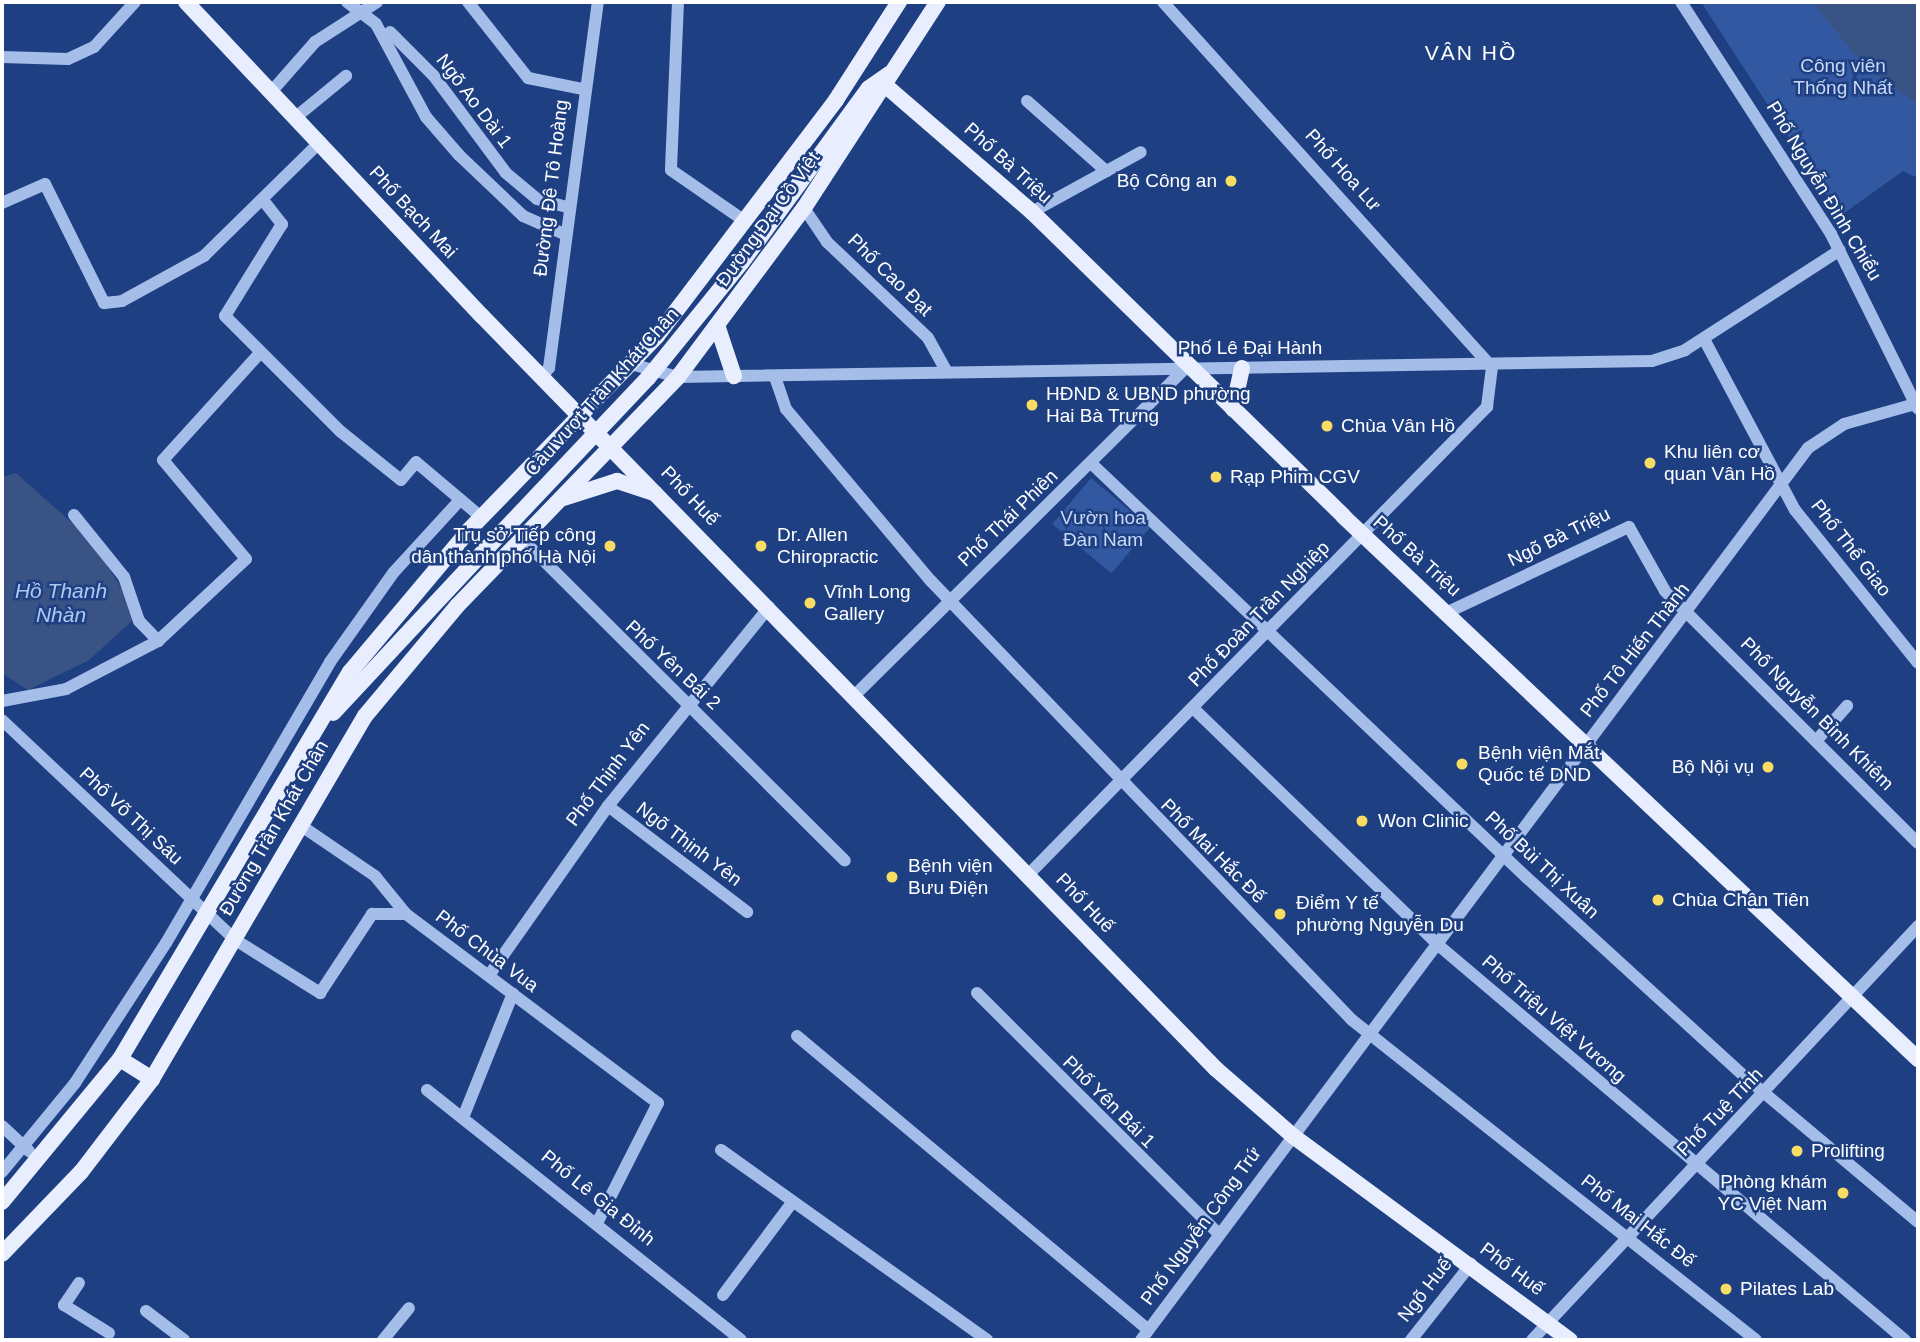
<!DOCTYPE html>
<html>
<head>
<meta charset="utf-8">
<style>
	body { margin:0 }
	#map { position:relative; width:1920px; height:1342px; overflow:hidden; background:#1e4082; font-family:Helvetica,sans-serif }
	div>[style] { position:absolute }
	.green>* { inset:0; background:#3258a1; transform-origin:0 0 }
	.water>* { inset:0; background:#395384 }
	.minor>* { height:12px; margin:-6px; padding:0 6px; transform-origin:6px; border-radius:6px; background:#a4bde9 }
	.major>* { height:16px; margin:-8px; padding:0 8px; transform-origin:8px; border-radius:8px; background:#e8eefe }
	.major-bridge>* { height:16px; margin:-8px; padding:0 8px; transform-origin:8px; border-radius:8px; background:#e8eefe }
	.dots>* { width:19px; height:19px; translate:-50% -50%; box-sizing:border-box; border:4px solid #1e4082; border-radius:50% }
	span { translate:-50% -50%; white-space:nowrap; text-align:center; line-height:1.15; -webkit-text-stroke:5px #1e4082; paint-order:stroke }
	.park-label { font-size:19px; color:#c9d9f7 }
	.street-label { font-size:19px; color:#fff }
	.poi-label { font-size:19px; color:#fff }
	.right { translate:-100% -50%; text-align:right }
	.left { translate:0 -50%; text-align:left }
	.neighbourhood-label { font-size:21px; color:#fff; letter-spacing:2px }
	.water-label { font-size:21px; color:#b0c7f1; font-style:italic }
	.frame { position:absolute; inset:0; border:4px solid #fff; pointer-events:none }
</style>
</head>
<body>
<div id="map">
	<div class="green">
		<i style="clip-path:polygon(1701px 2px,1918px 2px,1918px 178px,1903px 171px,1840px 216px)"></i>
		<i style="left:1091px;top:478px;width:77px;height:60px;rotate:40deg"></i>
	</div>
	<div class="water">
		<i style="clip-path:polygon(1812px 2px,1918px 2px,1918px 104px,1866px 68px)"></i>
		<i style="clip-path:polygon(16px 473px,90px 539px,125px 594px,133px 620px,89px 660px,28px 690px,2px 673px,2px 477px)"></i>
	</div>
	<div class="minor">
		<i style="left:347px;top:2px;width:36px;rotate:37deg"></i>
		<i style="left:376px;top:24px;width:106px;rotate:61.7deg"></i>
		<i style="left:426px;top:117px;width:50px;rotate:49deg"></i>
		<i style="left:459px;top:155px;width:88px;rotate:43.6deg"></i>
		<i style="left:523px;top:216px;width:45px;rotate:23.7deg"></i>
		<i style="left:468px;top:2px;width:97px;rotate:51.7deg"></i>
		<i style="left:528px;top:78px;width:55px;rotate:11.5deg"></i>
		<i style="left:678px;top:2px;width:168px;rotate:92.4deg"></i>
		<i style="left:671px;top:170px;width:91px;rotate:34.7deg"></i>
		<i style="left:1163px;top:2px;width:491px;rotate:48deg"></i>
		<i style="left:1681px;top:2px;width:276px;rotate:57.1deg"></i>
		<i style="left:1831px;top:234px;width:195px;rotate:63.6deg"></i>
		<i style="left:390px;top:32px;width:61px;rotate:45deg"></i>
		<i style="left:433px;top:75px;width:122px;rotate:53.3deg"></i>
		<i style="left:506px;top:173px;width:40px;rotate:40deg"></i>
		<i style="left:537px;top:199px;width:31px;rotate:15deg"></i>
		<i style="left:2px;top:57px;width:66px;rotate:1.7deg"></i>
		<i style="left:68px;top:59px;width:29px;rotate:-25deg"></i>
		<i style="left:94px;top:47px;width:61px;rotate:-47.7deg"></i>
		<i style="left:271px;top:92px;width:67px;rotate:-48.7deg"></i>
		<i style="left:315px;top:42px;width:74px;rotate:-32.8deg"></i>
		<i style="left:1027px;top:101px;width:106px;rotate:41.5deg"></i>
		<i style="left:296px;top:117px;width:65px;rotate:-39.4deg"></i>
		<i style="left:263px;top:200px;width:31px;rotate:52deg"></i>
		<i style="left:282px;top:224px;width:108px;rotate:121.8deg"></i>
		<i style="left:225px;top:316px;width:163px;rotate:45deg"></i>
		<i style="left:340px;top:431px;width:78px;rotate:38.8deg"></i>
		<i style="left:401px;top:480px;width:23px;rotate:-50deg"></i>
		<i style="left:416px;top:462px;width:85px;rotate:40.2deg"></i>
		<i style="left:2px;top:203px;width:47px;rotate:-23.8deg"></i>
		<i style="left:45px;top:184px;width:133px;rotate:63.6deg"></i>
		<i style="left:104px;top:303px;width:18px;rotate:-6deg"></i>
		<i style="left:122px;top:301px;width:94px;rotate:-28.8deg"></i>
		<i style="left:204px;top:256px;width:163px;rotate:-44.5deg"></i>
		<i style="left:804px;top:208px;width:41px;rotate:55.9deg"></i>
		<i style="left:827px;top:242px;width:139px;rotate:43.5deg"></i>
		<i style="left:928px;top:338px;width:38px;rotate:61deg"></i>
		<i style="left:1032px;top:212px;width:124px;rotate:-28.8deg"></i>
		<i style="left:1704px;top:339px;width:194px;rotate:62deg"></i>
		<i style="left:1795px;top:510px;width:196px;rotate:51.2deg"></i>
		<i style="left:631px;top:364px;width:49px;rotate:15.5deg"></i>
		<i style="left:678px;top:377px;width:974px;rotate:-0.94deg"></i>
		<i style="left:1652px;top:361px;width:35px;rotate:-18deg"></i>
		<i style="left:1685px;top:350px;width:184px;rotate:-32.8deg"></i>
		<i style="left:542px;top:376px;width:11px;rotate:-49deg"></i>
		<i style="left:549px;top:368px;width:369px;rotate:-82.4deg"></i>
		<i style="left:775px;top:377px;width:34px;rotate:71deg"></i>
		<i style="left:786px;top:409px;width:225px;rotate:49.9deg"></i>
		<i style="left:931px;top:581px;width:608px;rotate:46.2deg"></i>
		<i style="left:1352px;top:1020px;width:515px;rotate:38.38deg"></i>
		<i style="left:1092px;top:464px;width:599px;rotate:43.58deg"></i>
		<i style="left:1526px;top:877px;width:295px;rotate:42.4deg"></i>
		<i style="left:1744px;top:1076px;width:227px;rotate:40deg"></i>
		<i style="left:74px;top:515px;width:80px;rotate:51.1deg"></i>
		<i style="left:124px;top:577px;width:46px;rotate:71.2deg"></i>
		<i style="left:139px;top:621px;width:28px;rotate:46deg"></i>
		<i style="left:521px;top:538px;width:457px;rotate:44.9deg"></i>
		<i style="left:1448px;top:612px;width:200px;rotate:-25.2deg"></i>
		<i style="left:1629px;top:527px;width:73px;rotate:60.6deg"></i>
		<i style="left:1665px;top:591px;width:357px;rotate:44.9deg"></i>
		<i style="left:853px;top:697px;width:470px;rotate:-44.7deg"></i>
		<i style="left:2px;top:701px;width:65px;rotate:-10.6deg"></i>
		<i style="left:66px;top:689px;width:104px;rotate:-27.6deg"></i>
		<i style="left:158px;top:641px;width:120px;rotate:-43deg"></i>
		<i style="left:246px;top:559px;width:129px;rotate:-130deg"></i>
		<i style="left:163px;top:460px;width:143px;rotate:-47.8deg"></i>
		<i style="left:1194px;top:709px;width:338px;rotate:44deg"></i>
		<i style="left:1437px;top:944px;width:613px;rotate:40.24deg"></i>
		<i style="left:2px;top:720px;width:319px;rotate:43.3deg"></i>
		<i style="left:234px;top:939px;width:102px;rotate:32.1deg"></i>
		<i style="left:320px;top:993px;width:95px;rotate:-56.6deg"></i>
		<i style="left:372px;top:914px;width:34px"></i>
		<i style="left:1816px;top:741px;width:47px;rotate:-48.5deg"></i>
		<i style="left:608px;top:806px;width:175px;rotate:37.3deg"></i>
		<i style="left:300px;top:825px;width:91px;rotate:34.2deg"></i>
		<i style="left:375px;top:876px;width:49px;rotate:50.8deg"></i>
		<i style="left:406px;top:914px;width:315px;rotate:36.9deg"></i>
		<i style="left:658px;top:1103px;width:135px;rotate:116.9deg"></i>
		<i style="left:1028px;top:875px;width:656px;rotate:-45.56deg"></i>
		<i style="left:1487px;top:407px;width:40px;rotate:-82.9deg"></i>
		<i style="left:490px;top:974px;width:205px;rotate:-54.9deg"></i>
		<i style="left:608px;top:806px;width:256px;rotate:-51deg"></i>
		<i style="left:977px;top:993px;width:340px;rotate:44.9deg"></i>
		<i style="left:797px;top:1036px;width:458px;rotate:39.9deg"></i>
		<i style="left:427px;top:1090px;width:401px;rotate:38.5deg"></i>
		<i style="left:464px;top:1115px;width:131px;rotate:-68.1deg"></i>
		<i style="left:2px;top:1126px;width:37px;rotate:43deg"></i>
		<i style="left:721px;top:1150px;width:327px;rotate:35.5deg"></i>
		<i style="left:2px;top:1172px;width:115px;rotate:-50.6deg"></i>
		<i style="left:75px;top:1083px;width:167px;rotate:-57deg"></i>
		<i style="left:166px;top:943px;width:325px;rotate:-59.7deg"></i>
		<i style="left:330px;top:662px;width:110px;rotate:-54.6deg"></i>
		<i style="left:394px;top:572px;width:98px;rotate:-47.5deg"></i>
		<i style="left:79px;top:1283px;width:27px;rotate:124deg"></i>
		<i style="left:64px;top:1305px;width:53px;rotate:31.9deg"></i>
		<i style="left:723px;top:1295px;width:114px;rotate:-53.2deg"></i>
		<i style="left:146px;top:1311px;width:48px;rotate:37.3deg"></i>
		<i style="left:383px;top:1340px;width:41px;rotate:-50.9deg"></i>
		<i style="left:1141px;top:1340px;width:1114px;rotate:-53.21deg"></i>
		<i style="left:1808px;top:448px;width:43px;rotate:-33.7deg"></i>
		<i style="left:1844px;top:424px;width:74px;rotate:-15.7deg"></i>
		<i style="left:1411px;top:1340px;width:97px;rotate:-51.7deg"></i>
		<i style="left:1532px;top:1340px;width:566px;rotate:-47deg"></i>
	</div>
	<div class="major">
		<i style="left:186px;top:2px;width:432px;rotate:46.7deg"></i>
		<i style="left:482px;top:316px;width:1052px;rotate:45.73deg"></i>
		<i style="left:1216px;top:1069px;width:102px;rotate:41deg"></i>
		<i style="left:1293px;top:1136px;width:344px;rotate:36.4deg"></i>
		<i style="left:886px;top:86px;width:193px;rotate:40.8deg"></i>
		<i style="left:1032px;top:212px;width:435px;rotate:44.3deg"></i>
		<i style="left:1343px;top:516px;width:791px;rotate:43.36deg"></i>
		<i style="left:742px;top:262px;width:215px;rotate:-53.9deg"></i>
		<i style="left:869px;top:88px;width:24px;rotate:-35deg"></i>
		<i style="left:717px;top:325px;width:54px;rotate:71.6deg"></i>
		<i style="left:1233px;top:409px;width:42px;rotate:-77.6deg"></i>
		<i style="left:564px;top:498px;width:56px;rotate:-17.8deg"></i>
		<i style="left:617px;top:481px;width:40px;rotate:18deg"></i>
		<i style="left:333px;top:713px;width:227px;rotate:-47deg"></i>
		<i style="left:120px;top:1059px;width:38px;rotate:32deg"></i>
		<i style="left:2px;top:1202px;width:185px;rotate:-50.5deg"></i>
		<i style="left:120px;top:1059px;width:450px;rotate:-59.3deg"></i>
		<i style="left:350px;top:672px;width:185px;rotate:-50deg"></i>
		<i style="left:469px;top:530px;width:270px;rotate:-45.9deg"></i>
		<i style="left:657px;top:336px;width:296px;rotate:-52.8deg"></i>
		<i style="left:836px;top:100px;width:117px;rotate:-57.3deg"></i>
		<i style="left:2px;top:1254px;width:114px;rotate:-46.1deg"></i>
		<i style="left:81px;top:1172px;width:117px;rotate:-52.6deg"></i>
		<i style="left:152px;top:1079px;width:421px;rotate:-59.6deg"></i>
		<i style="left:365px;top:716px;width:143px;rotate:-50.1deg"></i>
		<i style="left:457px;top:606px;width:318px;rotate:-46deg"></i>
		<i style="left:678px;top:377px;width:211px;rotate:-53.3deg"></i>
		<i style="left:804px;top:208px;width:246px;rotate:-57deg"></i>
	</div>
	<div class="major-bridge">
		<i style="left:488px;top:547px;width:233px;rotate:-46.6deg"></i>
		<i style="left:648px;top:378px;width:149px;rotate:-51deg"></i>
	</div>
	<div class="dots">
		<i style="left:1231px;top:181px;background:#f8dc64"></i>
		<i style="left:1032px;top:405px;background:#f8dc64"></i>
		<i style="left:1327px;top:426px;background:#f8dc64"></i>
		<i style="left:1650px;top:463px;background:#f8dc64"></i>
		<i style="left:1216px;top:477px;background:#f8dc64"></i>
		<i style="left:610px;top:546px;background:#f8dc64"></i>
		<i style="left:761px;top:546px;background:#f8dc64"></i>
		<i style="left:810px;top:603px;background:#f8dc64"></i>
		<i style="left:1462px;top:764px;background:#f8dc64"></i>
		<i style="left:1768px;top:767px;background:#f8dc64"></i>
		<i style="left:1362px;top:821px;background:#f8dc64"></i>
		<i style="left:892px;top:877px;background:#f8dc64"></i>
		<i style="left:1658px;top:900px;background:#f8dc64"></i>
		<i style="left:1280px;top:914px;background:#f8dc64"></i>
		<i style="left:1797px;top:1151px;background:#f8dc64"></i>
		<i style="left:1843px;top:1193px;background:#f8dc64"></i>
		<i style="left:1726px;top:1289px;background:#f8dc64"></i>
	</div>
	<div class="park-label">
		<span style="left:1843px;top:77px">Công viên<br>Thống Nhất</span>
		<span style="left:1103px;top:529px">Vườn hoa<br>Đàn Nam</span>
	</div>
	<div class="street-label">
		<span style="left:474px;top:101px;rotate:53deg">Ngõ Ao Dài 1</span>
		<span style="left:1008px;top:163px;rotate:42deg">Phố Bà Triệu</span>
		<span style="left:1343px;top:170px;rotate:48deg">Phố Hoa Lư</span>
		<span style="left:551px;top:188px;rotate:-83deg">Đường Đê Tô Hoàng</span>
		<span style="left:1824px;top:191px;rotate:59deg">Phố Nguyễn Đình Chiểu</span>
		<span style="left:413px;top:212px;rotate:47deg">Phố Bạch Mai</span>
		<span style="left:768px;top:219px;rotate:-54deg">Đường Đại Cồ Việt</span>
		<span style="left:890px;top:275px;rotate:44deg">Phố Cao Đạt</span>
		<span style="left:1250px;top:348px">Phố Lê Đại Hành</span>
		<span style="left:602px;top:392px;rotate:-48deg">Cầu vượt Trần Khát Chân</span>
		<span style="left:690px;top:496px;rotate:46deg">Phố Huế</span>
		<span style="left:1008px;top:518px;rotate:-44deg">Phố Thái Phiên</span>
		<span style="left:1559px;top:537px;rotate:-26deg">Ngõ Bà Triệu</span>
		<span style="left:1851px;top:548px;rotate:52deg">Phố Thể Giao</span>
		<span style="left:1417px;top:556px;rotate:42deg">Phố Bà Triệu</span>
		<span style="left:1259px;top:614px;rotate:-46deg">Phố Đoàn Trần Nghiệp</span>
		<span style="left:1635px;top:650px;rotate:-52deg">Phố Tô Hiến Thành</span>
		<span style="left:673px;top:665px;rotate:43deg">Phố Yên Bái 2</span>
		<span style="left:1817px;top:714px;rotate:45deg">Phố Nguyễn Bỉnh Khiêm</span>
		<span style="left:608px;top:774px;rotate:-53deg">Phố Thịnh Yên</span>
		<span style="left:131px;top:816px;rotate:43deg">Phố Võ Thị Sáu</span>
		<span style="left:274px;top:828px;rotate:-60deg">Đường Trần Khát Chân</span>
		<span style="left:689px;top:844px;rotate:37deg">Ngõ Thịnh Yên</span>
		<span style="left:1213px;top:851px;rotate:45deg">Phố Mai Hắc Đế</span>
		<span style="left:1542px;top:865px;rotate:43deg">Phố Bùi Thị Xuân</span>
		<span style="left:1085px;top:903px;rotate:46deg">Phố Huế</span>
		<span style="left:487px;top:951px;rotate:37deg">Phố Chùa Vua</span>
		<span style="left:1554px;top:1019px;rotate:41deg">Phố Triệu Việt Vương</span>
		<span style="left:1109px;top:1102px;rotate:45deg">Phố Yên Bái 1</span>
		<span style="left:1720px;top:1112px;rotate:-46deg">Phố Tuệ Tĩnh</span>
		<span style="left:598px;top:1198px;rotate:39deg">Phố Lê Gia Đỉnh</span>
		<span style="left:1638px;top:1221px;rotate:38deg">Phố Mai Hắc Đế</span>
		<span style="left:1201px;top:1226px;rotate:-54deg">Phố Nguyễn Công Trứ</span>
		<span style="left:1512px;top:1269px;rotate:37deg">Phố Huế</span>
		<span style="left:1425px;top:1290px;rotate:-52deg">Ngõ Huế</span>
	</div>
	<div class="poi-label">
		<span class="right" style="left:1217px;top:181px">Bộ Công an</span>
		<span class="left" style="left:1046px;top:405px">HĐND &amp; UBND phường<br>Hai Bà Trưng</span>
		<span class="left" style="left:1341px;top:426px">Chùa Vân Hồ</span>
		<span class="left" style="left:1664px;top:463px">Khu liên cơ<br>quan Vân Hồ</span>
		<span class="left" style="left:1230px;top:477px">Rạp Phim CGV</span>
		<span class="right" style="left:596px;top:546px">Trụ sở Tiếp công<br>dân thành phố Hà Nội</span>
		<span class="left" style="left:777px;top:546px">Dr. Allen<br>Chiropractic</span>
		<span class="left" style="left:824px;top:603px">Vĩnh Long<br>Gallery</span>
		<span class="left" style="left:1478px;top:764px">Bệnh viện Mắt<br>Quốc tế DND</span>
		<span class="right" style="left:1754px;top:767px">Bộ Nội vụ</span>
		<span class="left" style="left:1378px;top:821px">Won Clinic</span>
		<span class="left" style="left:908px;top:877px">Bệnh viện<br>Bưu Điện</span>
		<span class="left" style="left:1672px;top:900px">Chùa Chân Tiên</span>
		<span class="left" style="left:1296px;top:914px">Điểm Y tế<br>phường Nguyễn Du</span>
		<span class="left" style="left:1811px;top:1151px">Prolifting</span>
		<span class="right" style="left:1827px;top:1193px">Phòng khám<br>YC Việt Nam</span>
		<span class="left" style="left:1740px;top:1289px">Pilates Lab</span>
	</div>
	<div class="neighbourhood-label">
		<span style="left:1471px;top:53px">VÂN HỒ</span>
	</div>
	<div class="water-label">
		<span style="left:61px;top:603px">Hồ Thanh<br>Nhàn</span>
	</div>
	<div class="frame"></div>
</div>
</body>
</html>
